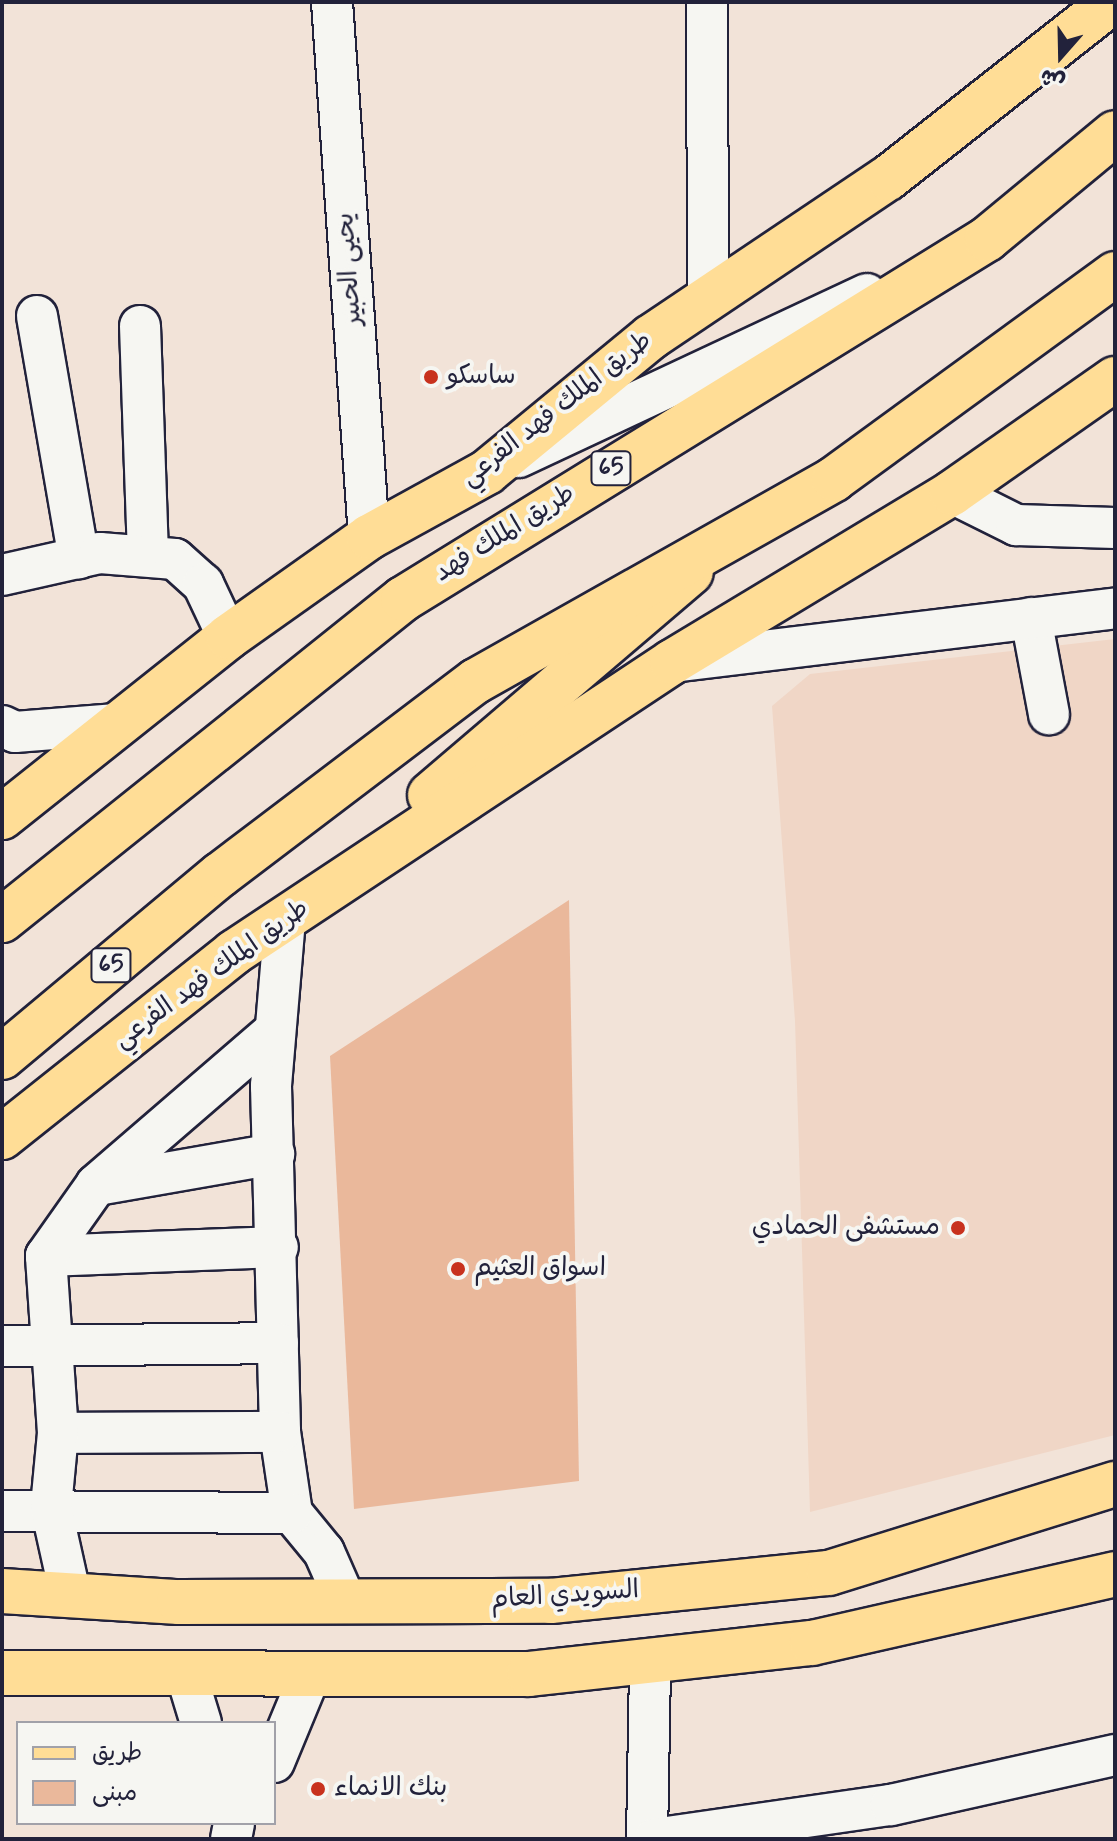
<!DOCTYPE html>
<html>
<head>
<meta charset="utf-8">
<style>
	body { margin:0 }
	#map { position:relative; width:1117px; height:1841px; overflow:hidden; background:#f2e3d8; font-family:Mynerve,"Playpen Sans Arabic",sans-serif }
	div>[style] { position:absolute }
	.built>* { inset:0; background:#f0d6c6 }
	.building>* { inset:0; background:#eab89b }
	.roads { filter:drop-shadow(2px 0 #22223b) drop-shadow(-2px 0 #22223b) drop-shadow(0 2px #22223b) drop-shadow(0 -2px #22223b) }
	.minor>* { height:40px; margin:-20px; padding:0 20px; transform-origin:20px; border-radius:20px; background:#f6f6f2 }
	.major>* { height:44px; margin:-22px; padding:0 22px; transform-origin:22px; border-radius:22px; background:#ffdd96 }
	.highway>* { height:44px; margin:-22px; padding:0 22px; transform-origin:22px; border-radius:22px; background:#ffdd96 }
	.dots>* { width:22px; height:22px; translate:-50% -50%; box-sizing:border-box; border:4px solid #f6f6f2; border-radius:50% }
	span { translate:-50% -50%; white-space:nowrap; text-align:center; line-height:1.15; -webkit-text-stroke:8px #f6f6f2; paint-order:stroke }
	.shield-label span { padding:2px 6px; background:#f6f6f2; border:2px solid; border-radius:6px; -webkit-text-stroke-width:0 }
	.shield-label { font-size:24px; color:#22223b; font-weight:700 }
	.street-label { font-size:26px; color:#22223b }
	.poi-label { font-size:26px; color:#22223b }
	.left { translate:0 -50%; text-align:left }
	.right { translate:-100% -50%; text-align:right }
	.frame { position:absolute; inset:0; border:4px solid #22223b; pointer-events:none }
	.legend { position:absolute; left:16px; top:1721px; width:260px; height:104px; box-sizing:border-box; background:#f6f6f2; border:2px solid #a1a1a9; margin:0; padding:10px 14px; list-style:none; font-size:24px; color:#22223b }
	.legend li { display:flex; align-items:center; gap:16px; height:40px }
	.legend b { width:40px; border:2px solid #a1a1a9 }
	.north { position:absolute; left:1021px; top:16px; width:80px; height:80px; -webkit-text-stroke:6px #f6f6f2; paint-order:stroke; rotate:200deg; font-size:22px; font-weight:700; line-height:32px; text-align:center; color:#22223b }
	.north::after { content:''; display:block; margin:auto; width:28px; height:36px; background:#22223b; clip-path:polygon(50% 0,100% 100%,50% 72%,0 100%) }
</style>
</head>
<body>
<div id="map">
	<div class="built">
		<i style="clip-path:polygon(1115px 639px,1115px 1435px,810px 1512px,795px 1021px,772px 706px,810px 674px)"></i>
	</div>
	<div class="building">
		<i style="clip-path:polygon(569px 900px,579px 1481px,354px 1509px,330px 1056px)"></i>
	</div>
	<div class="roads">
		<div class="minor">
			<i style="left:332px;top:2px;width:536px;rotate:86.04deg"></i>
			<i style="left:707px;top:2px;width:295px;rotate:89.8deg"></i>
			<i style="left:37px;top:316px;width:246px;rotate:80.2deg"></i>
			<i style="left:140px;top:326px;width:226px;rotate:88deg"></i>
			<i style="left:519px;top:457px;width:384px;rotate:-25.1deg"></i>
			<i style="left:952px;top:493px;width:72px;rotate:26.6deg"></i>
			<i style="left:1016px;top:525px;width:99px;rotate:1.7deg"></i>
			<i style="left:2px;top:575px;width:100px;rotate:-12.7deg"></i>
			<i style="left:100px;top:553px;width:75px;rotate:4.6deg"></i>
			<i style="left:175px;top:559px;width:38px;rotate:42deg"></i>
			<i style="left:203px;top:584px;width:59px;rotate:64.7deg"></i>
			<i style="left:1031px;top:618px;width:98px;rotate:79.4deg"></i>
			<i style="left:672px;top:662px;width:446px;rotate:-6.9deg"></i>
			<i style="left:2px;top:726px;width:14px;rotate:25deg"></i>
			<i style="left:15px;top:732px;width:102px;rotate:-4.5deg"></i>
			<i style="left:285px;top:919px;width:168px;rotate:94.8deg"></i>
			<i style="left:271px;top:1086px;width:346px;rotate:88.5deg"></i>
			<i style="left:280px;top:1432px;width:82px;rotate:81.6deg"></i>
			<i style="left:292px;top:1513px;width:50px;rotate:50.6deg"></i>
			<i style="left:324px;top:1552px;width:55px;rotate:66.3deg"></i>
			<i style="left:97px;top:1185px;width:180px;rotate:-9.9deg"></i>
			<i style="left:46px;top:1256px;width:232px;rotate:-2.2deg"></i>
			<i style="left:2px;top:1346px;width:276px;rotate:-0.6deg"></i>
			<i style="left:58px;top:1433px;width:222px;rotate:-0.3deg"></i>
			<i style="left:2px;top:1511px;width:290px;rotate:0.4deg"></i>
			<i style="left:70px;top:1593px;width:88px;rotate:-102.5deg"></i>
			<i style="left:51px;top:1507px;width:74px;rotate:-84.6deg"></i>
			<i style="left:58px;top:1433px;width:177px;rotate:-93.9deg"></i>
			<i style="left:46px;top:1256px;width:87px;rotate:-54.8deg"></i>
			<i style="left:96px;top:1185px;width:234px;rotate:-40.8deg"></i>
			<i style="left:187px;top:1677px;width:48px;rotate:73.1deg"></i>
			<i style="left:274px;top:1762px;width:94px;rotate:-67.5deg"></i>
			<i style="left:231px;top:1839px;width:16px;rotate:-79deg"></i>
			<i style="left:647px;top:1839px;width:179px;rotate:-89deg"></i>
			<i style="left:654px;top:1839px;width:239px;rotate:-8.2deg"></i>
			<i style="left:891px;top:1805px;width:230px;rotate:-12.6deg"></i>
		</div>
		<div class="major">
			<i style="left:430px;top:795px;width:343px;rotate:-40.5deg"></i>
			<i style="left:2px;top:817px;width:289px;rotate:-38.5deg"></i>
			<i style="left:228px;top:637px;width:173px;rotate:-35.3deg"></i>
			<i style="left:369px;top:537px;width:135px;rotate:-28.8deg"></i>
			<i style="left:487px;top:472px;width:212px;rotate:-39.5deg"></i>
			<i style="left:651px;top:337px;width:285px;rotate:-33.9deg"></i>
			<i style="left:888px;top:178px;width:285px;rotate:-38.2deg"></i>
			<i style="left:2px;top:1137px;width:295px;rotate:-38.5deg"></i>
			<i style="left:233px;top:953px;width:527px;rotate:-33.54deg"></i>
			<i style="left:672px;top:662px;width:327px;rotate:-31.1deg"></i>
			<i style="left:952px;top:493px;width:199px;rotate:-35deg"></i>
			<i style="left:2px;top:1591px;width:177px;rotate:3.6deg"></i>
			<i style="left:179px;top:1602px;width:372px;rotate:-0.2deg"></i>
			<i style="left:551px;top:1601px;width:279px;rotate:-5.8deg"></i>
			<i style="left:829px;top:1573px;width:300px;rotate:-17.3deg"></i>
			<i style="left:2px;top:1673px;width:527px;rotate:0.11deg"></i>
			<i style="left:529px;top:1674px;width:285px;rotate:-6.3deg"></i>
			<i style="left:812px;top:1643px;width:311px;rotate:-12.8deg"></i>
		</div>
		<div class="highway">
			<i style="left:2px;top:920px;width:514px;rotate:-38.68deg"></i>
			<i style="left:403px;top:599px;width:686px;rotate:-31.65deg"></i>
			<i style="left:987px;top:239px;width:166px;rotate:-39.6deg"></i>
			<i style="left:2px;top:1057px;width:284px;rotate:-39.9deg"></i>
			<i style="left:220px;top:875px;width:321px;rotate:-37.2deg"></i>
			<i style="left:476px;top:681px;width:411px;rotate:-29.4deg"></i>
			<i style="left:834px;top:479px;width:348px;rotate:-36.1deg"></i>
		</div>
	</div>
	<div class="dots">
		<i style="left:431px;top:377px;background:#c8321e"></i>
		<i style="left:958px;top:1228px;background:#c8321e"></i>
		<i style="left:458px;top:1269px;background:#c8321e"></i>
		<i style="left:318px;top:1789px;background:#c8321e"></i>
	</div>
	<div class="shield-label">
		<span style="left:611px;top:468px">65</span>
		<span style="left:111px;top:965px">65</span>
	</div>
	<div class="street-label">
		<span style="left:350px;top:269px;rotate:-94deg">يحيى الحبير</span>
		<span style="left:557px;top:410px;rotate:-38deg">طريق الملك فهد الفرعي</span>
		<span style="left:505px;top:534px;rotate:-32deg">طريق الملك فهد</span>
		<span style="left:212px;top:975px;rotate:-36deg">طريق الملك فهد الفرعي</span>
		<span style="left:565px;top:1596px;rotate:-4deg">السويدي العام</span>
	</div>
	<div class="poi-label">
		<span class="left" style="left:447px;top:377px">ساسكو</span>
		<span class="right" style="left:940px;top:1228px">مستشفى الحمادي</span>
		<span class="left" style="left:474px;top:1269px">اسواق العثيم</span>
		<span class="left" style="left:334px;top:1789px">بنك الانماء</span>
	</div>
	<div class="frame"></div>
	<ul class="legend">
	<li><b style="height:10px;background:#ffdd96"></b>طريق</li>
	<li><b style="height:22px;background:#eab89b"></b>مبنى</li>
	</ul>
	<div class="north">ش</div>
</div>
</body>
</html>
